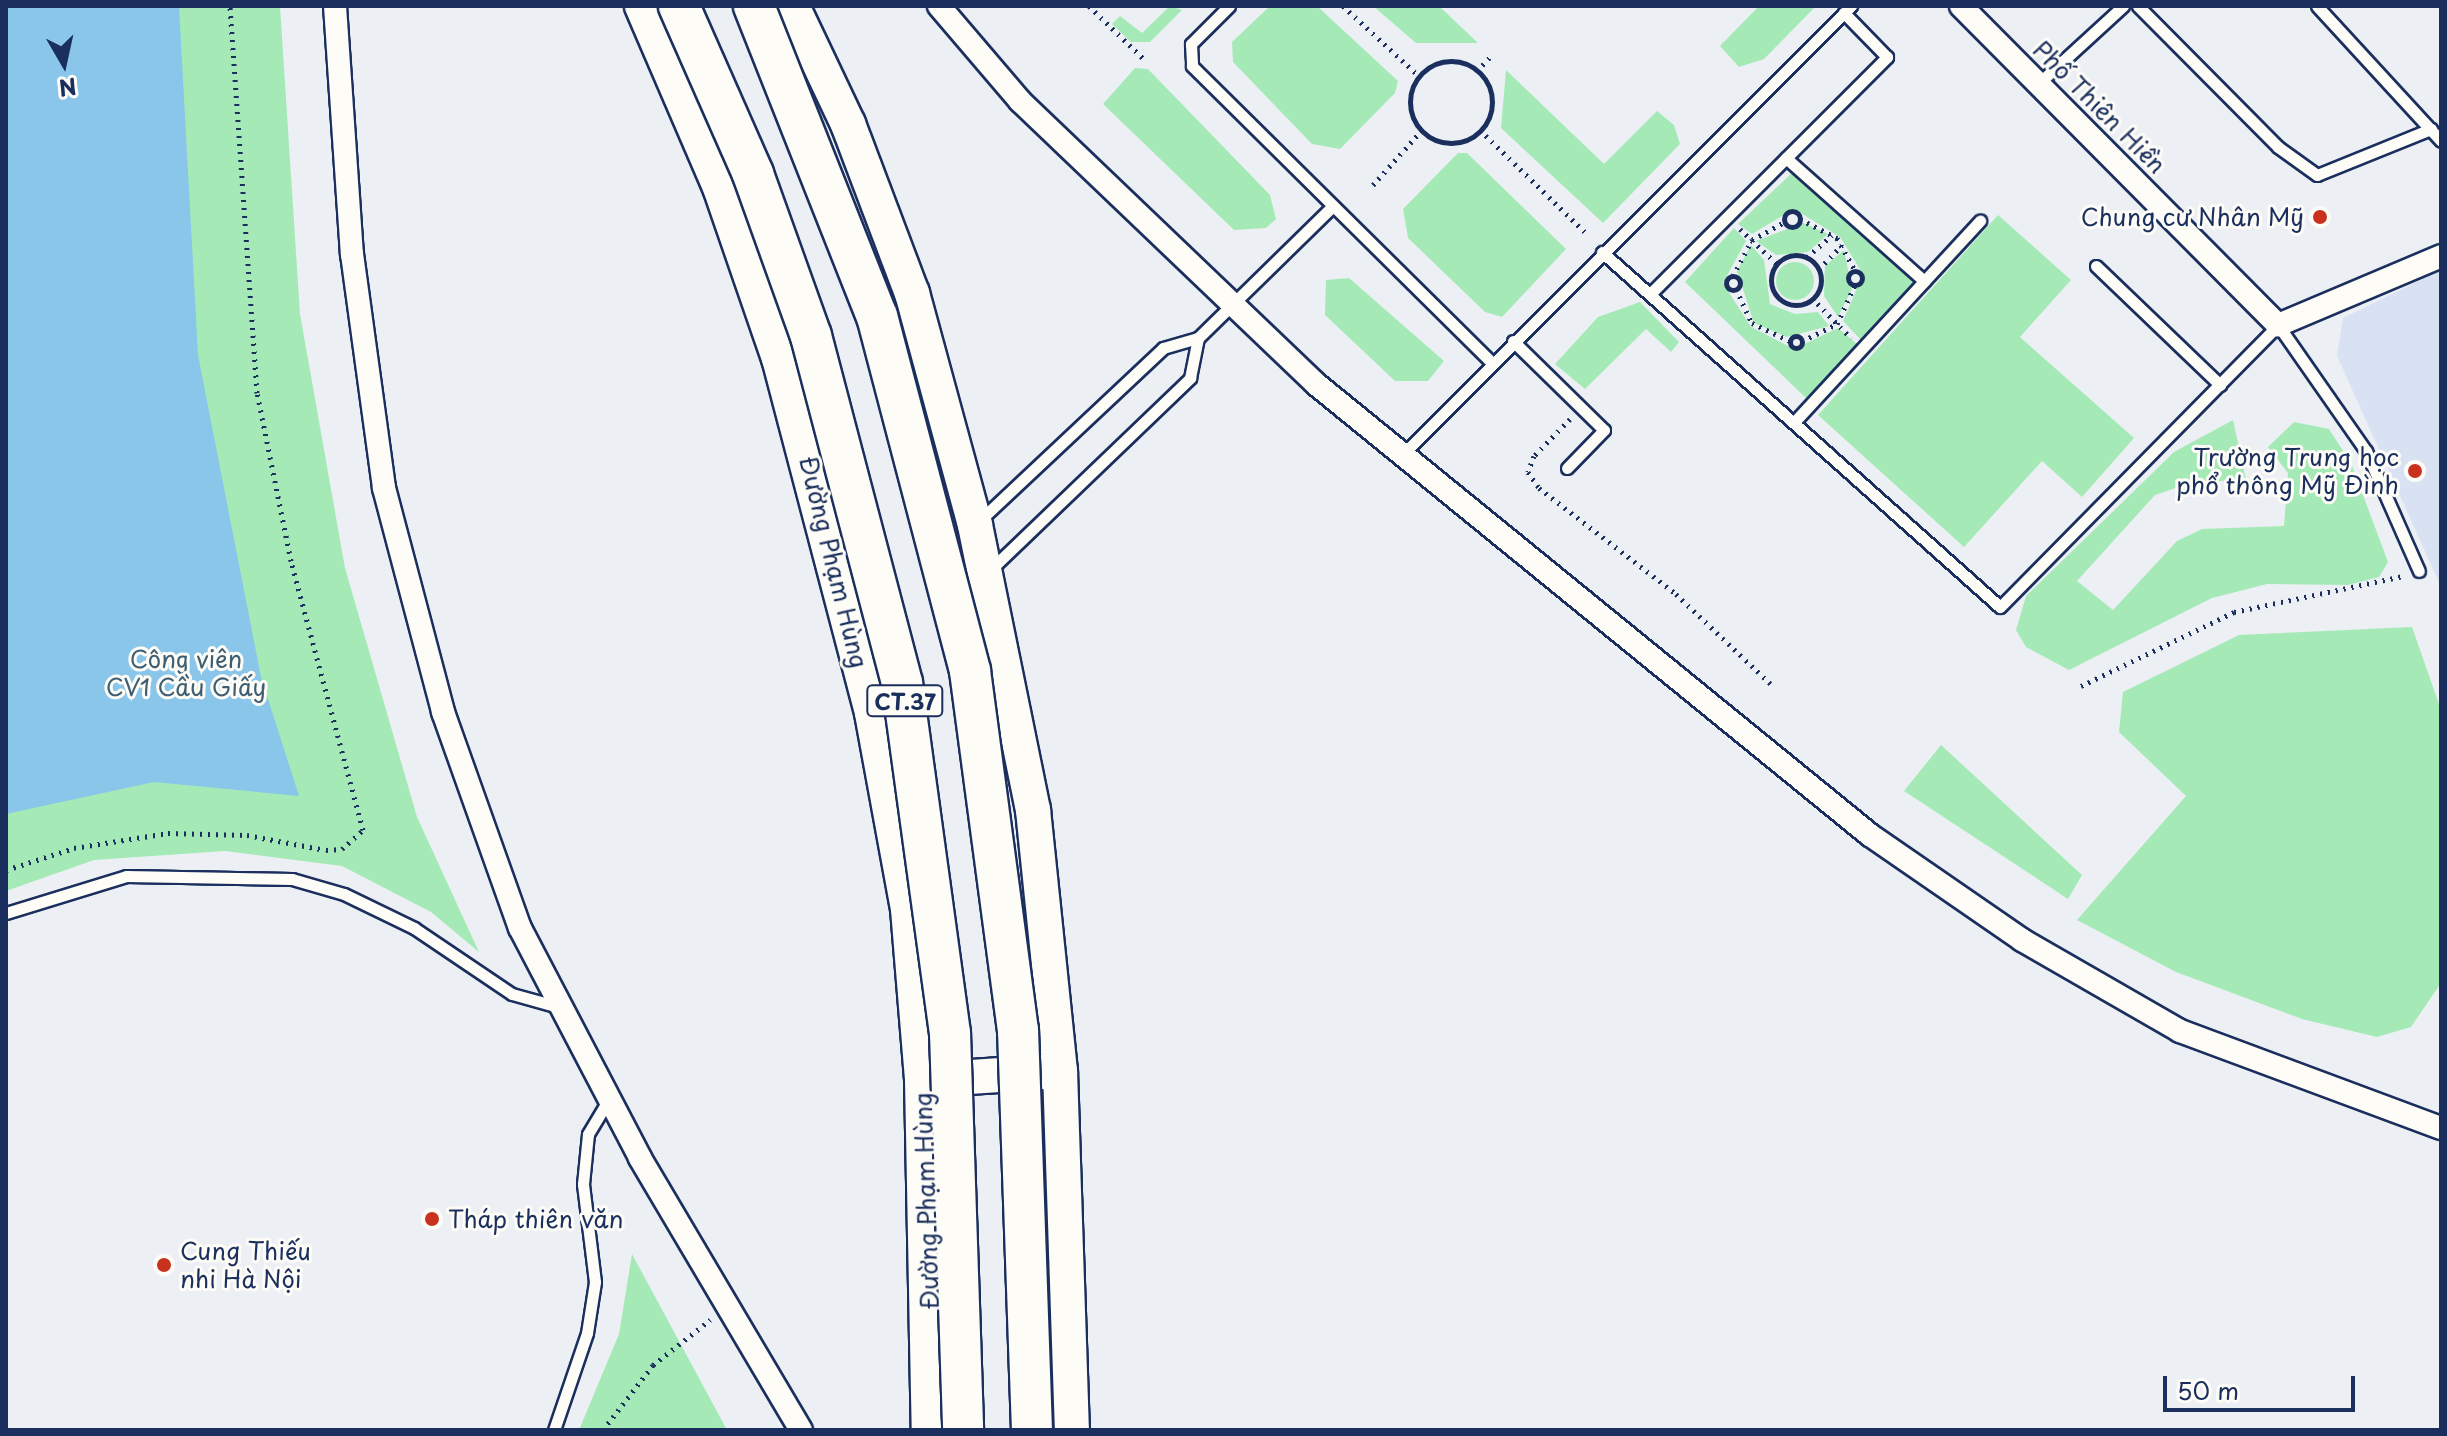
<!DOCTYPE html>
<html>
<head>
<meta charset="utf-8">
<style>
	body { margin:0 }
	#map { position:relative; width:2447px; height:1436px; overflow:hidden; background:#ecf0f5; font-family:"Playpen Sans",sans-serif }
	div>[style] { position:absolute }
	.built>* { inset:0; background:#d8e2f3 }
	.green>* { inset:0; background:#a5eab6 }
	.round { border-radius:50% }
	.water>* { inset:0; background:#8ac5ea }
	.path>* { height:5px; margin-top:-2.5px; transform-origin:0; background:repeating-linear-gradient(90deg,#1b2f5e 0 2px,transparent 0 8px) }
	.path>.ring { margin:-2.5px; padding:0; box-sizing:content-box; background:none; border:5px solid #1b2f5e; border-radius:50% }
	.roads { filter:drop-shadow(2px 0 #1b2f5e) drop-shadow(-2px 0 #1b2f5e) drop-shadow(0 2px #1b2f5e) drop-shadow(0 -2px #1b2f5e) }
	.lane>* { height:11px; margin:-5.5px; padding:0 5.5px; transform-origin:5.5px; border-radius:5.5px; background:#fdfcf7 }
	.street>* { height:22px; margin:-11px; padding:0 11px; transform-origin:11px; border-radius:11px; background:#fdfcf7 }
	.primary>* { height:34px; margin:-17px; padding:0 17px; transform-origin:17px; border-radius:17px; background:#fdfcf7 }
	.bridges { filter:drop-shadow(2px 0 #1b2f5e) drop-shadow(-2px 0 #1b2f5e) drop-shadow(0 2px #1b2f5e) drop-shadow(0 -2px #1b2f5e) }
	.highway-bridge>* { height:40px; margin:-20px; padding:0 20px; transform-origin:20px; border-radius:20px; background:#fdfcf7 }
	.dots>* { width:22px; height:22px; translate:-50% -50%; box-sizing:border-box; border:4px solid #fdfcf7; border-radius:50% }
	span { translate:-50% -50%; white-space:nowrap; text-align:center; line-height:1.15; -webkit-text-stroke:6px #fdfcf7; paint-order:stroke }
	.shield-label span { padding:2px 6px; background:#fdfcf7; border:2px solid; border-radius:6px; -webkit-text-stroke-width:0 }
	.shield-label { font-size:22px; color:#1b2f5e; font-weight:700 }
	.street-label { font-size:24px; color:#1b2f5e }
	.poi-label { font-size:24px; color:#1b2f5e }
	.right { translate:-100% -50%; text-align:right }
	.left { translate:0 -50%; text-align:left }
	.park-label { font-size:24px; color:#3e5e74 }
	.frame { position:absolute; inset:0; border:8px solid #1b2f5e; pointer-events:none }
	.north { position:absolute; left:24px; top:24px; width:80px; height:80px; -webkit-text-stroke:6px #fdfcf7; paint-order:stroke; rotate:171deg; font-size:22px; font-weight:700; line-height:32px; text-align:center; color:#1b2f5e }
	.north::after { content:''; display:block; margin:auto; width:28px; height:36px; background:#1b2f5e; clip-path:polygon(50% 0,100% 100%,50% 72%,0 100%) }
	.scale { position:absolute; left:2163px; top:1376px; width:192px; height:36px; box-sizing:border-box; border:4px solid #1b2f5e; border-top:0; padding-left:10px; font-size:24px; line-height:28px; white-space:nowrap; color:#1b2f5e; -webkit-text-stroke:6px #fdfcf7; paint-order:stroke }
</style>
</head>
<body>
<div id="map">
	<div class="built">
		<i style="clip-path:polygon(2441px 270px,2441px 587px,2337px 356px,2343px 318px)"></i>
	</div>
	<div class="green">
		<i style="clip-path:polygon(6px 6px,280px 6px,300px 314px,345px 568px,417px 817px,479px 952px,431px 912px,342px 866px,225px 851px,94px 860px,6px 891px)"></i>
		<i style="clip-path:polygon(1170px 6px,1182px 10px,1150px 42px,1131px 42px,1112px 24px,1120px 16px,1142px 33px)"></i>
		<i style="clip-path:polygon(1270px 6px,1317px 6px,1398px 81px,1395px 93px,1340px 149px,1312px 144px,1233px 62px,1232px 42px)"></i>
		<i style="clip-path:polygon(1373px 6px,1439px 6px,1478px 43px,1416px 43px)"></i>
		<i style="clip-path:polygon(1759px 6px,1816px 6px,1764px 59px,1739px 67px,1720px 46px)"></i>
		<i style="clip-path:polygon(1135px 68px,1148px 69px,1270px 195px,1276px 219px,1266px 228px,1234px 230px,1103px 104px)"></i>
		<i style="clip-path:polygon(1506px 70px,1604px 164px,1657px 111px,1674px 125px,1680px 144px,1603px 223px,1501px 128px)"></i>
		<i style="clip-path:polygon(1458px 153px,1467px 153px,1566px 249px,1502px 317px,1485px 312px,1408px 238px,1403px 209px)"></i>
		<i style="clip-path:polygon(1793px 172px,1917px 280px,1862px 341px,1843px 321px,1863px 274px,1840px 237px,1794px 209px,1752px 234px,1738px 224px)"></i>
		<i style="clip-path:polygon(1998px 215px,2071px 280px,2020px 337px,2134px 438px,2082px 497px,2042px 461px,1964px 547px,1818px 415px)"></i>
		<i style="clip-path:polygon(1803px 223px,1828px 234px,1808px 252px,1776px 255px,1756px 241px)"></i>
		<i style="clip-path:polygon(1734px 228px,1746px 241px,1723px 283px,1751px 327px,1794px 349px,1838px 328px,1858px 345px,1806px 398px,1685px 282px)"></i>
		<i style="clip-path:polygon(1751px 245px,1764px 260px,1770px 304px,1795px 314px,1818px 312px,1829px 326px,1787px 337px,1754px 323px,1737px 271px)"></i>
		<i style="clip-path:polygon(1844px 250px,1852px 289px,1838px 317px,1824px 296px,1825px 266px)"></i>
		<i class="round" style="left:1776px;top:262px;width:38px;height:38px"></i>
		<i style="clip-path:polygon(1349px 278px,1444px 361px,1428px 381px,1395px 381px,1325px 315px,1326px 280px)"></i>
		<i style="clip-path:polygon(1640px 302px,1679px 342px,1671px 352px,1646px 329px,1585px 389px,1555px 364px,1598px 317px)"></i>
		<i style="clip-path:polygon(2233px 420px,2246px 480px,2193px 482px,2155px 495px,2077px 581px,2113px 610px,2177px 541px,2202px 529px,2284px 526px,2288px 473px,2268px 447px,2294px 422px,2329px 429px,2351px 463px,2388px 562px,2379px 577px,2348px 585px,2267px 584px,2212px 598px,2069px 670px,2026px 647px,2016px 630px,2026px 596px,2174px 452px)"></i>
		<i style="clip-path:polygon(2412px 627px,2440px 707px,2441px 983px,2411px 1027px,2377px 1037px,2302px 1019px,2176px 972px,2077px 920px,2186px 796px,2119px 732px,2123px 692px,2239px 635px)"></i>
		<i style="clip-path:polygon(1941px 745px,2082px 875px,2068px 899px,1904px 791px)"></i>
		<i style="clip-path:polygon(632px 1254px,727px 1430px,579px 1430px,619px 1334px)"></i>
	</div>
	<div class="water">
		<i style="clip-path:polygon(6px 6px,179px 6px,198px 355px,261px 677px,299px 796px,154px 782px,6px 814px)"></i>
	</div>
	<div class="path">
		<i style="left:1089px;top:6px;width:79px;rotate:44deg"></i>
		<i style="left:1343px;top:6px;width:103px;rotate:42.6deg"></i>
		<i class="ring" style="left:1410px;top:61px;width:77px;height:77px"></i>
		<i style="left:1477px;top:71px;width:21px;rotate:-47deg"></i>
		<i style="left:1480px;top:130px;width:149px;rotate:44.2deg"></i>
		<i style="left:1373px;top:185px;width:74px;rotate:-48.3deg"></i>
		<i class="ring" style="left:1784px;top:211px;width:11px;height:11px"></i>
		<i style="left:1800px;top:219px;width:42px;rotate:27.2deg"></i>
		<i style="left:1837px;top:238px;width:38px;rotate:61deg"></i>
		<i style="left:1740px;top:229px;width:51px;rotate:43.4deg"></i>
		<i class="ring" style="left:1771px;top:255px;width:45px;height:45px"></i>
		<i style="left:1807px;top:257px;width:33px;rotate:-41deg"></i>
		<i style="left:1819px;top:269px;width:33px;rotate:-46deg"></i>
		<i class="ring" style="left:1848px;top:271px;width:9px;height:9px"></i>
		<i style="left:1733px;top:276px;width:41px;rotate:-62.2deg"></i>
		<i style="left:1752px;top:240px;width:38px;rotate:-29deg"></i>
		<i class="ring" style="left:1726px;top:276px;width:9px;height:9px"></i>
		<i style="left:1736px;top:289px;width:38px;rotate:65deg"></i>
		<i style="left:1752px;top:323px;width:42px;rotate:25.3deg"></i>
		<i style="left:1812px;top:298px;width:56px;rotate:45.7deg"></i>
		<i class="ring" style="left:1790px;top:336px;width:7px;height:7px"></i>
		<i style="left:1802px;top:341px;width:39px;rotate:-26deg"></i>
		<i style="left:1837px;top:324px;width:43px;rotate:-65.2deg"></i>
		<i style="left:1570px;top:419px;width:52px;rotate:134.2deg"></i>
		<i style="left:1534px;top:456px;width:17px;rotate:111deg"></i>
		<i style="left:1528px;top:472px;width:19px;rotate:55deg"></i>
		<i style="left:1539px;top:488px;width:173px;rotate:37.7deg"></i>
		<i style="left:1676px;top:594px;width:134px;rotate:43.5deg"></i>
		<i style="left:2081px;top:686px;width:170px;rotate:-25.8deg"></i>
		<i style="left:2234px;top:612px;width:173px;rotate:-12deg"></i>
		<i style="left:6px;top:870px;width:71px;rotate:-17.9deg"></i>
		<i style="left:74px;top:848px;width:95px;rotate:-9.1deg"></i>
		<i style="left:168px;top:833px;width:79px;rotate:1.5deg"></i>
		<i style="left:247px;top:835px;width:80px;rotate:10.8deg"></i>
		<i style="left:326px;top:850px;width:16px;rotate:-4deg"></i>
		<i style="left:342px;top:849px;width:28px;rotate:-42deg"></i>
		<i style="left:363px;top:830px;width:278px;rotate:-105deg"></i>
		<i style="left:291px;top:561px;width:171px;rotate:-101.4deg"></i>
		<i style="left:257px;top:393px;width:388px;rotate:-94deg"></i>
		<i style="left:603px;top:1430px;width:82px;rotate:-52.4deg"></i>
		<i style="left:653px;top:1365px;width:73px;rotate:-38.3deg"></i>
	</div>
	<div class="roads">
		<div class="lane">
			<i style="left:1229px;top:6px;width:54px;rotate:135deg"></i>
			<i style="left:1191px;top:44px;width:22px;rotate:87deg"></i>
			<i style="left:1192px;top:66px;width:421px;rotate:44.7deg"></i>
			<i style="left:2138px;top:6px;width:199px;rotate:45.2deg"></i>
			<i style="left:2278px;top:147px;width:48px;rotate:35.7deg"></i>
			<i style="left:2317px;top:175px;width:123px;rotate:-22deg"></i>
			<i style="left:2317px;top:6px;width:183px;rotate:47.4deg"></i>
			<i style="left:2039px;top:83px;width:114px;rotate:-42.5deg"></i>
			<i style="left:1786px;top:158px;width:185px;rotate:41.7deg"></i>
			<i style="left:1602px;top:252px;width:533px;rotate:41.73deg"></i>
			<i style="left:2000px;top:607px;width:396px;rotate:-45.4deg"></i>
			<i style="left:2278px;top:325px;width:154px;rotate:55.1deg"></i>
			<i style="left:2366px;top:451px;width:131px;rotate:66.2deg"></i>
			<i style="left:2096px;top:266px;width:172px;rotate:43.8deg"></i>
			<i style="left:1651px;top:293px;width:334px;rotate:-45deg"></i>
			<i style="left:1887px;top:57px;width:62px;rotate:-134.3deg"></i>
			<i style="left:1513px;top:341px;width:127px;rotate:44.4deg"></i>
			<i style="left:1604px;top:430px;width:53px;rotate:134.2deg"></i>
			<i style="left:1797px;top:419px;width:270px;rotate:-47.3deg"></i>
			<i style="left:1402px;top:455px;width:635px;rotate:-45deg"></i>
			<i style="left:978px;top:522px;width:254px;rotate:-43.2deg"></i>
			<i style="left:1163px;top:348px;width:36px;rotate:-16deg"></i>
			<i style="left:1198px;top:338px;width:189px;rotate:-44.4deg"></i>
			<i style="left:989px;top:571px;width:279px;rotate:-43.8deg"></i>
			<i style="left:1190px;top:378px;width:41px;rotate:-78.7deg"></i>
			<i style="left:6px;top:913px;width:126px;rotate:-17.1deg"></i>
			<i style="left:126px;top:876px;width:166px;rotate:1deg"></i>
			<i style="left:292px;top:879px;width:54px;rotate:16.1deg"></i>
			<i style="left:344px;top:894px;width:78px;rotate:25.9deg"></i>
			<i style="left:414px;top:928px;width:118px;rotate:34deg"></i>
			<i style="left:512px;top:994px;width:49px;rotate:15.5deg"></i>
			<i style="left:554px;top:1430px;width:102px;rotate:-71.2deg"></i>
			<i style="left:587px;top:1333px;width:52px;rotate:-81.1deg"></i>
			<i style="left:595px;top:1282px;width:99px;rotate:-97deg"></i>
			<i style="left:583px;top:1184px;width:50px;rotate:-84.3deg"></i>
			<i style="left:588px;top:1134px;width:41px;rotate:-59deg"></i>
		</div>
		<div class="street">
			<i style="left:335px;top:6px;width:249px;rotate:86.1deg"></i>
			<i style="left:352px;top:254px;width:236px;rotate:82.2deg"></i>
			<i style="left:384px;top:488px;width:232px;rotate:75.2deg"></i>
			<i style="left:443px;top:712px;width:229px;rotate:70.4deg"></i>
			<i style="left:520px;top:928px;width:259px;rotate:62.4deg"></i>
			<i style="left:640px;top:1158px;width:316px;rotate:59.4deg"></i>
			<i style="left:939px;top:6px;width:125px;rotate:49.5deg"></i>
			<i style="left:1020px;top:101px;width:410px;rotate:43.7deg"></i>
			<i style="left:1316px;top:384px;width:714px;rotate:39.15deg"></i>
			<i style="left:1870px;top:835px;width:185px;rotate:34.6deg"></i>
			<i style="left:2022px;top:940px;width:182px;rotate:29.9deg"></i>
			<i style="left:2180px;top:1031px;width:278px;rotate:20.4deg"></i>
			<i style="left:1961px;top:6px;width:450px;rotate:45.2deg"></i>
			<i style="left:2278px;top:325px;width:177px;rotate:-22.9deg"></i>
		</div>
		<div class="primary">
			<i style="left:642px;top:6px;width:197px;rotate:66.7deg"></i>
			<i style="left:720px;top:187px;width:181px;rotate:71deg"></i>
			<i style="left:779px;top:358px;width:367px;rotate:75.3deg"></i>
			<i style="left:872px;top:713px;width:199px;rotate:79.6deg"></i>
			<i style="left:908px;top:909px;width:172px;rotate:85.3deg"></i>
			<i style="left:922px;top:1080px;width:350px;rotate:88.9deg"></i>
			<i style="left:792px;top:6px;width:131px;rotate:64.6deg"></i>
			<i style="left:848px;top:124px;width:181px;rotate:69.3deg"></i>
			<i style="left:912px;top:293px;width:240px;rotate:74.8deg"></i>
			<i style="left:975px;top:525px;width:291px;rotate:78.5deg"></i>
			<i style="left:1033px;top:810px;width:262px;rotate:84.1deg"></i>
			<i style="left:1060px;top:1071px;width:359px;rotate:88.1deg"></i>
			<i style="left:927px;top:1080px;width:118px;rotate:-3.9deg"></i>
		</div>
	</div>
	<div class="bridges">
		<div class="highway-bridge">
			<i style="left:679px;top:6px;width:184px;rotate:66.2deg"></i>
			<i style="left:753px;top:174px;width:172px;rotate:70.3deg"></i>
			<i style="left:811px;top:336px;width:359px;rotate:75.3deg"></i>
			<i style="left:902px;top:683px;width:353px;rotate:82.2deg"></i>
			<i style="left:950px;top:1033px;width:397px;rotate:88.1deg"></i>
			<i style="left:754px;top:6px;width:334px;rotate:68.4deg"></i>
			<i style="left:877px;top:316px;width:367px;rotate:75.3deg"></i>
			<i style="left:970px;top:671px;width:362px;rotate:82.4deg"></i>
			<i style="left:1018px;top:1030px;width:400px;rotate:88deg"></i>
		</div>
	</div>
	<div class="dots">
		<i style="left:2320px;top:217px;background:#c8321e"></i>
		<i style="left:2415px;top:471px;background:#c8321e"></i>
		<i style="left:432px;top:1219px;background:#c8321e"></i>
		<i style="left:164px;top:1265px;background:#c8321e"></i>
	</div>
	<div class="shield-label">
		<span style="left:905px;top:701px">CT.37</span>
	</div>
	<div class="street-label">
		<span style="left:2100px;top:107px;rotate:45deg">Phố Thiên Hiền</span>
		<span style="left:834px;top:562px;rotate:76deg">Đường Phạm Hùng</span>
		<span style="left:926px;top:1201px;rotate:-92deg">Đường Phạm Hùng</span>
	</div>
	<div class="poi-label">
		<span class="right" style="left:2304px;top:217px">Chung cư Nhân Mỹ</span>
		<span class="right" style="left:2399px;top:471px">Trường Trung học<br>phổ thông Mỹ Đình</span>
		<span class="left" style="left:448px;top:1219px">Tháp thiên văn</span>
		<span class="left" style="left:180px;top:1265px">Cung Thiếu<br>nhi Hà Nội</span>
	</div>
	<div class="park-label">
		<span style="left:186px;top:673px">Công viên<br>CV1 Cầu Giấy</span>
	</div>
	<div class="frame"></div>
	<div class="north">N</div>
	<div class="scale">50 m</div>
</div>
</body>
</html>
